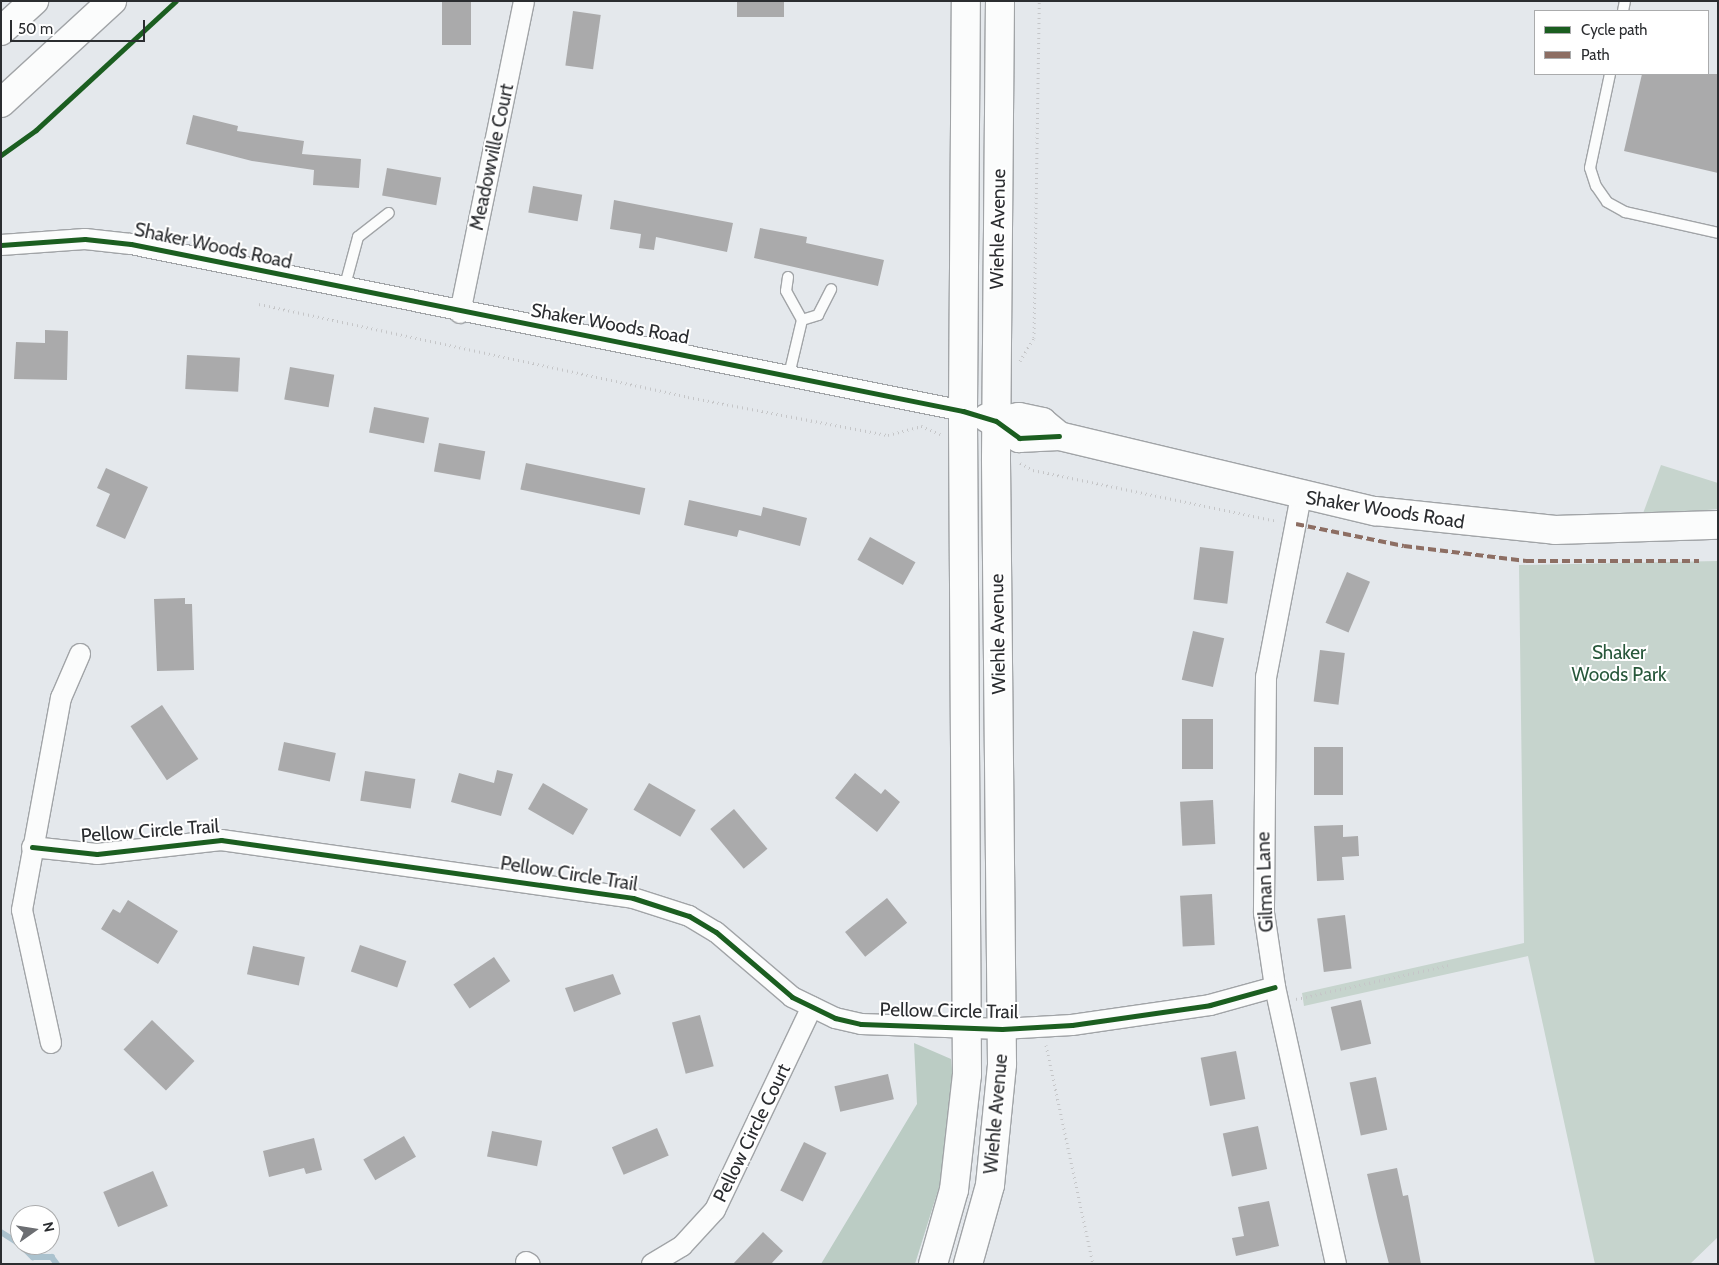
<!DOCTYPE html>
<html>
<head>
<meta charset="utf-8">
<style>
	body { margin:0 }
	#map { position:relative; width:1719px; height:1265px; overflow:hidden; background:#e4e8ec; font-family:Cabin,sans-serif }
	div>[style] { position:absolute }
	.green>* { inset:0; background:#c6d4cd }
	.forest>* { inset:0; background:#bbccc4 }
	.stream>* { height:5.5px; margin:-2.75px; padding:0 2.75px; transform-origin:2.75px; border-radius:2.75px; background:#abc2ce }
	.building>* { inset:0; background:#aaaaab; transform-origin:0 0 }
	.path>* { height:3px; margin-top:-1.5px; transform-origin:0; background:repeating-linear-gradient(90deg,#c5c6c8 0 1px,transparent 0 5px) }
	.roads { filter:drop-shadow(1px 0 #a1a4a7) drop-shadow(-1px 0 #a1a4a7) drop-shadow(0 1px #a1a4a7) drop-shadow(0 -1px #a1a4a7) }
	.lane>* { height:10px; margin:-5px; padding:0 5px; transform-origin:5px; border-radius:5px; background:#fbfcfc }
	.street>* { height:20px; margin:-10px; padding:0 10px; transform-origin:10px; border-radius:10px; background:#fbfcfc }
	.secondary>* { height:28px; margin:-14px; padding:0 14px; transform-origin:14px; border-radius:14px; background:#fbfcfc }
	.highway>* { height:28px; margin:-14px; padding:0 14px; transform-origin:14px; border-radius:14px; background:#fbfcfc }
	.quiet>* { height:4px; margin-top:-2px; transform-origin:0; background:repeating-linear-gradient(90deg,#8d6e63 0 8px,transparent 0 12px) }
	.cycleway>* { height:5px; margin:-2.5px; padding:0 2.5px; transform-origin:2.5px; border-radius:2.5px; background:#1b5e20 }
	span { translate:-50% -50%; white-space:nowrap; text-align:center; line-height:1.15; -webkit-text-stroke:4px #fff; paint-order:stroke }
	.street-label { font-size:19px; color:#2b2d30 }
	.park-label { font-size:19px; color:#28583b }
	.frame { position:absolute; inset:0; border:2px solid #2b2d30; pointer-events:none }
	.legend { position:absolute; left:1534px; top:10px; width:175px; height:65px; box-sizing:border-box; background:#fff; border:1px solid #aaabac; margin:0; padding:6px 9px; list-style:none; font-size:15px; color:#2b2d30 }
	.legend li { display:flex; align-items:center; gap:10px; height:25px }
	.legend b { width:25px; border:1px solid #aaabac }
	.north { position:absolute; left:10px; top:1205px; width:50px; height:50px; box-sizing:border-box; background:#fff; border:1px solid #aaabac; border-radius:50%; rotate:77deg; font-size:14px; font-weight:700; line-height:20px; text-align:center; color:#2b2d30 }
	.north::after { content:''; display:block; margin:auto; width:18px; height:22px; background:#6c6e72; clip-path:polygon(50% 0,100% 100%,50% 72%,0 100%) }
	.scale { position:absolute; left:10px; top:20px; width:135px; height:22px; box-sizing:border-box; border:2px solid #2b2d30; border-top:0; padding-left:6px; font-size:15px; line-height:18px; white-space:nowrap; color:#2b2d30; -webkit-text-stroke:4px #fff; paint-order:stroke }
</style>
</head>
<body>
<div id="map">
	<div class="green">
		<i style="clip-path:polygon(1661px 465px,1718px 483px,1718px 509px,1642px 516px)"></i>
		<i style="clip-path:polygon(1718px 561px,1718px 1237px,1690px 1264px,1595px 1264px,1528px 956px,1304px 1006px,1302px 993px,1524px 943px,1519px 565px)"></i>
	</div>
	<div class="forest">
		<i style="clip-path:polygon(914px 1043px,951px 1059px,953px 1079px,940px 1184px,915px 1264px,821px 1264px,917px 1104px)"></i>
	</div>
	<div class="stream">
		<i style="left:1px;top:1232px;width:22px;rotate:32deg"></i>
		<i style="left:21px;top:1245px;width:17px;rotate:45deg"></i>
		<i style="left:33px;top:1257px;width:19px"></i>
		<i style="left:52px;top:1257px;width:9px;rotate:54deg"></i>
	</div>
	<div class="building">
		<i style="left:442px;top:1px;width:29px;height:44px"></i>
		<i style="left:737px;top:1px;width:47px;height:16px"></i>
		<i style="left:573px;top:11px;width:28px;height:55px;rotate:8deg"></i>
		<i style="clip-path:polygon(1642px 74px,1718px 74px,1718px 173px,1624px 151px)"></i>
		<i style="clip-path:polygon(193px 115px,238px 126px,237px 131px,304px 141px,302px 154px,361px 159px,359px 188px,313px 185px,314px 170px,252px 161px,186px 144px)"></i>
		<i style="left:387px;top:168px;width:55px;height:28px;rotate:10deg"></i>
		<i style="left:533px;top:186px;width:50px;height:27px;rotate:10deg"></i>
		<i style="clip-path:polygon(614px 200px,733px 223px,727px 252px,656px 237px,654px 250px,639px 248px,641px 234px,610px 229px)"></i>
		<i style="clip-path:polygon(760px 228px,807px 237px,806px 243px,884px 260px,878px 286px,754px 258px)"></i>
		<i style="clip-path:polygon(45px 330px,68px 331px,67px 380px,14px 379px,16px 342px,45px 343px)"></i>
		<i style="left:187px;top:355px;width:53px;height:34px;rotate:3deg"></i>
		<i style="left:290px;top:367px;width:45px;height:33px;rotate:10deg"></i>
		<i style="left:374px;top:407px;width:56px;height:26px;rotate:11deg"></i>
		<i style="left:439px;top:443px;width:47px;height:29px;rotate:10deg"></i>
		<i style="left:526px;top:463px;width:122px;height:27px;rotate:12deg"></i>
		<i style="clip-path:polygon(106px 468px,148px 487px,125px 539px,96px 526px,110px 494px,97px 488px)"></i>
		<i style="clip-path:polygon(689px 500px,761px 516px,763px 507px,807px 518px,800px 546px,739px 530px,737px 537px,684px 525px)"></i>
		<i style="left:870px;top:537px;width:52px;height:26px;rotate:29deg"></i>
		<i style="left:1200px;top:547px;width:34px;height:53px;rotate:7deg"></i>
		<i style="left:1347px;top:572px;width:25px;height:55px;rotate:23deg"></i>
		<i style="clip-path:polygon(185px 598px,185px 604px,192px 604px,194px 670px,157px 671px,154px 599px)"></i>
		<i style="left:1193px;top:631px;width:32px;height:50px;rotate:13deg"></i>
		<i style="left:1320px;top:650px;width:25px;height:52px;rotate:7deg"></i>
		<i style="left:162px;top:705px;width:65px;height:38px;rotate:56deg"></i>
		<i style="left:1182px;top:719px;width:31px;height:50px"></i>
		<i style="left:284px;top:742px;width:53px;height:29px;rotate:12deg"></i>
		<i style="left:1314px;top:747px;width:29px;height:48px"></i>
		<i style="clip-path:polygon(497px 770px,513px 774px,501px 816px,451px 802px,459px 773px,494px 783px)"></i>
		<i style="left:365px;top:771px;width:51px;height:30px;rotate:9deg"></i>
		<i style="clip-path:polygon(855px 773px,881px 794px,885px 789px,900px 802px,877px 832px,835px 798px)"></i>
		<i style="left:543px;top:783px;width:52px;height:30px;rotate:30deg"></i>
		<i style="left:649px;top:783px;width:54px;height:31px;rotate:30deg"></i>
		<i style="left:1213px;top:800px;width:44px;height:33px;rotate:87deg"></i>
		<i style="left:734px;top:809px;width:52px;height:31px;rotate:50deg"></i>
		<i style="clip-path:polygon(1343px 825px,1343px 837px,1358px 836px,1359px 856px,1342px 857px,1344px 880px,1317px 881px,1314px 826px)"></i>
		<i style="left:1212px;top:894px;width:51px;height:32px;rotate:87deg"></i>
		<i style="left:887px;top:898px;width:32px;height:54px;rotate:51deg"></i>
		<i style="clip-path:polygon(128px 900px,178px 931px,158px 964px,101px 929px,113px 909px,120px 913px)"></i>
		<i style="left:1345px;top:915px;width:54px;height:28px;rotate:83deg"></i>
		<i style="left:360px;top:945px;width:49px;height:28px;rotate:19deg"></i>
		<i style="left:253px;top:946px;width:53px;height:29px;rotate:12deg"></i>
		<i style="left:494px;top:957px;width:29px;height:49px;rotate:56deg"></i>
		<i style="clip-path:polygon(613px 974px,621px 994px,574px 1012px,565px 988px)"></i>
		<i style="left:1361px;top:1000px;width:45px;height:31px;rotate:77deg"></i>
		<i style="left:700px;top:1015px;width:53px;height:29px;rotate:75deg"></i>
		<i style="left:152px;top:1020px;width:59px;height:41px;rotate:44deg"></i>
		<i style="left:1236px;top:1051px;width:49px;height:36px;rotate:79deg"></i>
		<i style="left:888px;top:1074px;width:26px;height:55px;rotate:77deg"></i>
		<i style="left:1376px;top:1077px;width:54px;height:27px;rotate:78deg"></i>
		<i style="left:1258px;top:1126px;width:44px;height:36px;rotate:78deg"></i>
		<i style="left:657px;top:1128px;width:30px;height:49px;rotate:67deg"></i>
		<i style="left:492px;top:1131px;width:51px;height:26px;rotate:11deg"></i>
		<i style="left:404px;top:1136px;width:24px;height:47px;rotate:60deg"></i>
		<i style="clip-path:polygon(314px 1138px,322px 1170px,306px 1174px,304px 1168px,269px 1177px,263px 1151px)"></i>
		<i style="left:804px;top:1142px;width:25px;height:54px;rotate:26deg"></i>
		<i style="clip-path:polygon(1397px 1168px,1403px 1196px,1408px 1195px,1421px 1264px,1389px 1264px,1378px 1221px,1367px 1174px)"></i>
		<i style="left:153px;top:1171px;width:38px;height:54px;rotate:67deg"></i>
		<i style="clip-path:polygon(1269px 1201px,1279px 1246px,1236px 1256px,1232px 1238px,1244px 1236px,1238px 1207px)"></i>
		<i style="clip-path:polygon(763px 1232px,783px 1251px,771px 1264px,733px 1264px)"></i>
	</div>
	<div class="path">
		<i style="left:259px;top:304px;width:439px;rotate:12.2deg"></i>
		<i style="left:688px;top:397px;width:204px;rotate:10.8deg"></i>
		<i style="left:888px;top:435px;width:34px;rotate:-15deg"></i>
		<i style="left:921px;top:426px;width:21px;rotate:23deg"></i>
		<i style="left:1020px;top:361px;width:27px;rotate:-59deg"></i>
		<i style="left:1034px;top:338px;width:337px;rotate:-89.1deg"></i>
		<i style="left:1020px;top:463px;width:15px;rotate:28deg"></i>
		<i style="left:1033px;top:470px;width:250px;rotate:11.8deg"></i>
		<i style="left:1296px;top:999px;width:157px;rotate:-12.5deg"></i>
		<i style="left:1046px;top:1045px;width:224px;rotate:77.9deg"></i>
	</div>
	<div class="roads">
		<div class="lane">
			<i style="left:1623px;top:11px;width:10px;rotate:-79deg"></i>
			<i style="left:1610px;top:74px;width:96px;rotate:102deg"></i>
			<i style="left:1590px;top:168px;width:19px;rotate:72deg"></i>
			<i style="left:1596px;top:186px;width:19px;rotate:55deg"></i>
			<i style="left:1607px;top:202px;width:21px;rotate:29deg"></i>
			<i style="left:1625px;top:212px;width:95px;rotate:12.7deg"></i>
			<i style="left:788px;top:277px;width:14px;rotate:98deg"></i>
			<i style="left:786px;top:291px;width:33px;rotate:61deg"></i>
			<i style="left:802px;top:320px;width:57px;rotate:103.3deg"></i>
			<i style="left:344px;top:289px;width:54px;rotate:-74.9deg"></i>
			<i style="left:358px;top:237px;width:39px;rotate:-38deg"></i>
			<i style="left:802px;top:320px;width:17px;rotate:-17deg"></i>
			<i style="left:818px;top:315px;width:29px;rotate:-63deg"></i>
		</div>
		<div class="street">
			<i style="left:1px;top:245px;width:84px;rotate:-4.1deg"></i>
			<i style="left:85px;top:239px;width:46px;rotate:6.2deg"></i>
			<i style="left:131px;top:244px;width:849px;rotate:11.35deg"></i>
			<i style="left:460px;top:313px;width:318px;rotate:-78.4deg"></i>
			<i style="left:1301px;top:496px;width:184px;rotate:100.9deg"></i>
			<i style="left:1266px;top:677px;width:236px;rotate:90.5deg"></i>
			<i style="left:1264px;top:913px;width:75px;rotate:81.5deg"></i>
			<i style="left:1275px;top:987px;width:284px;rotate:77.6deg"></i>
			<i style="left:32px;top:847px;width:65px;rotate:6.1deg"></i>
			<i style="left:97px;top:854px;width:125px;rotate:-6.4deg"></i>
			<i style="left:221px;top:840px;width:416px;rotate:8deg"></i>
			<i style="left:633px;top:898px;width:59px;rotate:17.8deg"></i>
			<i style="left:689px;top:916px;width:31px;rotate:31deg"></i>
			<i style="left:716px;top:932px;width:100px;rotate:40.5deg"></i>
			<i style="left:792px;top:997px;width:48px;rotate:26deg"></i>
			<i style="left:835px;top:1018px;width:27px;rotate:13deg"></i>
			<i style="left:861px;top:1024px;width:141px;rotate:2deg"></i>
			<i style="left:1002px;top:1029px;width:70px;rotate:-3.3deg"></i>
			<i style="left:1072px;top:1025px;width:139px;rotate:-8.2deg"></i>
			<i style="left:1210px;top:1005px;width:67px;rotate:-15.5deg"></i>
			<i style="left:51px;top:1043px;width:136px;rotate:-102.3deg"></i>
			<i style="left:22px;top:910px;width:216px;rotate:-79.6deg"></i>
			<i style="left:61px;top:698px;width:48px;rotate:-66.6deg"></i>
			<i style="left:526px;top:1262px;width:4px;rotate:27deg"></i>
			<i style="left:652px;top:1264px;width:35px;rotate:-31deg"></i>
			<i style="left:682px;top:1246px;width:49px;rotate:-47.5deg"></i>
			<i style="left:715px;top:1210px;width:225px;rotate:-64.5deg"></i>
		</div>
		<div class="secondary">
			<i style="left:987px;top:418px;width:38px;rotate:32deg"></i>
			<i style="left:1019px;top:438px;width:40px;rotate:-2.9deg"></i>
			<i style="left:996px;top:421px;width:23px;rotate:-10deg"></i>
			<i style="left:1019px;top:417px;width:24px;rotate:12deg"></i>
			<i style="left:1042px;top:422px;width:22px;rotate:39deg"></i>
			<i style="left:1059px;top:436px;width:325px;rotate:13.4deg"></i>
			<i style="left:1375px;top:511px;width:181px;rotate:6deg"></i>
			<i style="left:1555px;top:530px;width:163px;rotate:-1.8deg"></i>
			<i style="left:933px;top:1264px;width:77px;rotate:-74.2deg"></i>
			<i style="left:954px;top:1190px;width:116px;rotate:-83.6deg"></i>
			<i style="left:967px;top:1075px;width:664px;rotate:-90.35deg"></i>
			<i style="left:963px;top:411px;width:410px;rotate:-89.6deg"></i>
			<i style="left:968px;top:1264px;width:82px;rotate:-74.4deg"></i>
			<i style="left:990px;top:1185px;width:122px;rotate:-84.3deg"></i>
			<i style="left:1002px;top:1064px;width:606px;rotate:-90.57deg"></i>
			<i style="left:996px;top:458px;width:457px;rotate:-89.5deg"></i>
		</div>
		<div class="highway">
			<i style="left:1px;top:31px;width:45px;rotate:-42.3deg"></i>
			<i style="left:1px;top:103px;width:151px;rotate:-42.6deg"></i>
		</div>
	</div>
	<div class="quiet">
		<i style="left:1296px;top:524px;width:110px;rotate:11.5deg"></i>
		<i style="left:1404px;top:546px;width:123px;rotate:7deg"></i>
		<i style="left:1526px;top:561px;width:173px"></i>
	</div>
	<div class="cycleway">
		<i style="left:1px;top:155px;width:43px;rotate:-35.5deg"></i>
		<i style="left:36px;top:130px;width:190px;rotate:-42.7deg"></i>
		<i style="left:1px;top:245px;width:84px;rotate:-4.1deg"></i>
		<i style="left:85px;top:239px;width:46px;rotate:6.2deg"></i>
		<i style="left:131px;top:244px;width:849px;rotate:11.35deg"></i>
		<i style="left:963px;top:411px;width:34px;rotate:17deg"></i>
		<i style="left:996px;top:421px;width:29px;rotate:36deg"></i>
		<i style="left:1019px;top:438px;width:40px;rotate:-2.9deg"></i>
		<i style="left:32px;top:847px;width:65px;rotate:6.1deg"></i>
		<i style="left:97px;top:854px;width:125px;rotate:-6.4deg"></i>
		<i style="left:221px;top:840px;width:416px;rotate:8deg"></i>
		<i style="left:633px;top:898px;width:59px;rotate:17.8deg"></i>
		<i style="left:689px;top:916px;width:31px;rotate:31deg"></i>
		<i style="left:716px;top:932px;width:100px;rotate:40.5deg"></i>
		<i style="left:792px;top:997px;width:48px;rotate:26deg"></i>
		<i style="left:835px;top:1018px;width:27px;rotate:13deg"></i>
		<i style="left:861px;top:1024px;width:141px;rotate:2deg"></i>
		<i style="left:1002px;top:1029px;width:70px;rotate:-3.3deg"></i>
		<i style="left:1072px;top:1025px;width:139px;rotate:-8.2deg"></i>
		<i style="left:1210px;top:1005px;width:67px;rotate:-15.5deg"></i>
	</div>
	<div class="street-label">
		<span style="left:492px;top:157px;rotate:-78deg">Meadowville Court</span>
		<span style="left:998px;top:229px;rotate:-89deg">Wiehle Avenue</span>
		<span style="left:213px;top:246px;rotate:12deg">Shaker Woods Road</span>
		<span style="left:610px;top:324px;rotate:10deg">Shaker Woods Road</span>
		<span style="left:1385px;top:510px;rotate:9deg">Shaker Woods Road</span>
		<span style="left:998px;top:634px;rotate:-91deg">Wiehle Avenue</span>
		<span style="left:150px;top:831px;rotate:-4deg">Pellow Circle Trail</span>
		<span style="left:569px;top:874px;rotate:9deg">Pellow Circle Trail</span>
		<span style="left:1265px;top:882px;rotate:-92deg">Gilman Lane</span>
		<span style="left:949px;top:1011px;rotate:1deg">Pellow Circle Trail</span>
		<span style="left:996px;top:1114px;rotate:-85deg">Wiehle Avenue</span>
		<span style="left:752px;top:1133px;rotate:-64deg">Pellow Circle Court</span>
	</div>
	<div class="park-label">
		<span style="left:1619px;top:664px">Shaker<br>Woods Park</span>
	</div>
	<div class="frame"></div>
	<ul class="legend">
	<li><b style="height:6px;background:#1b5e20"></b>Cycle path</li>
	<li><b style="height:6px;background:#8d6e63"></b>Path</li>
	</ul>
	<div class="north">N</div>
	<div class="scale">50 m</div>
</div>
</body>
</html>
